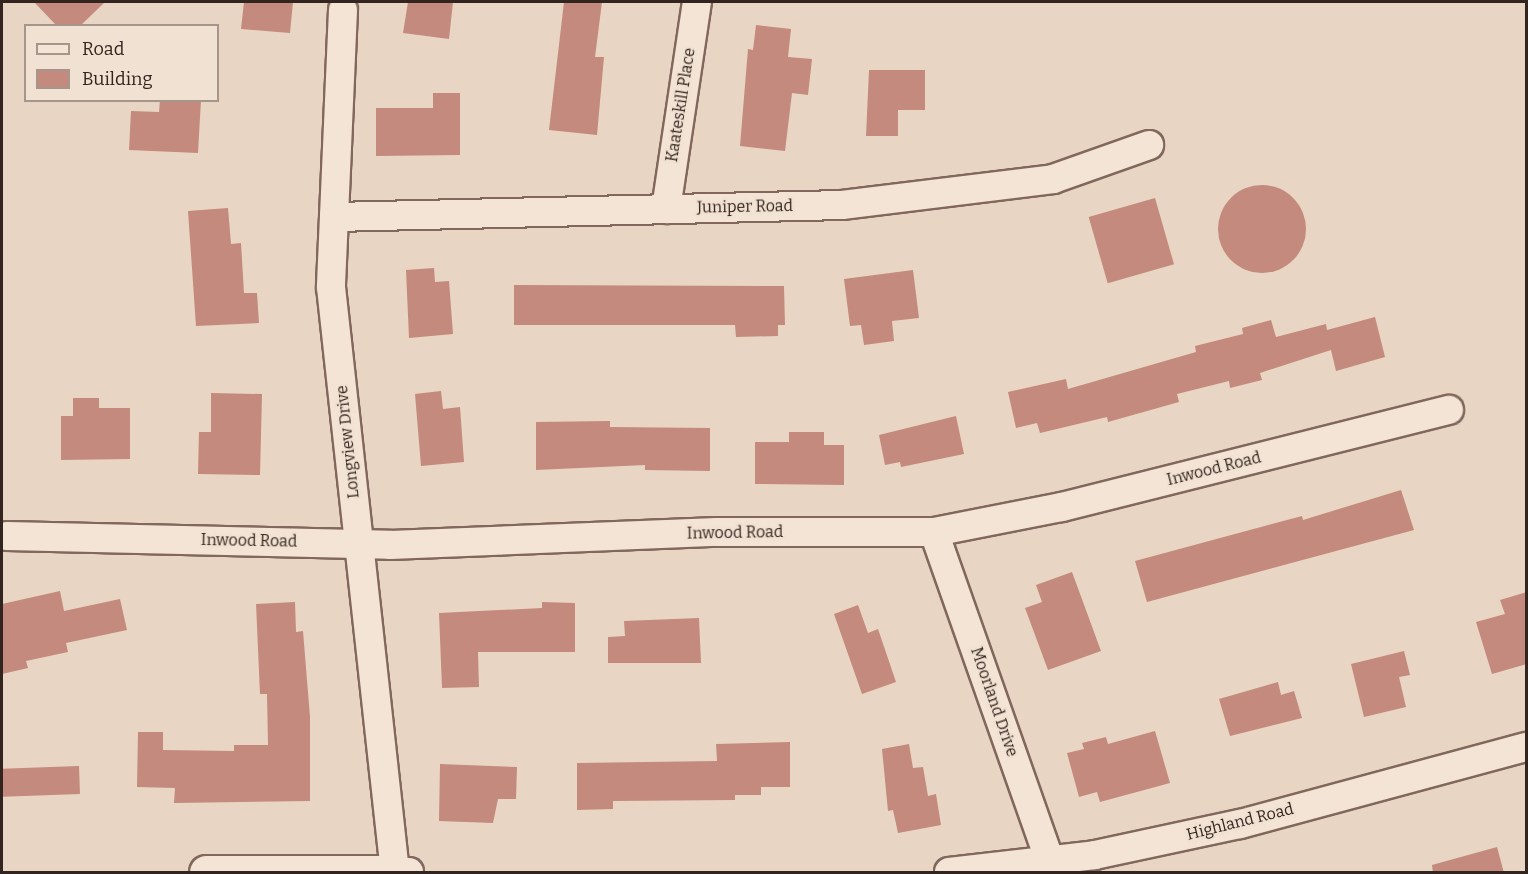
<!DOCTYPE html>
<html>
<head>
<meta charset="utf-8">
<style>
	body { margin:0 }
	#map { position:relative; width:1528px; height:874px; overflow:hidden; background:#e9d5c3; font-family:Bitter,serif }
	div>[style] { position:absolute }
	.building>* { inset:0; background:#c38a7d; transform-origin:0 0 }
	.round { border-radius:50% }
	.roads { filter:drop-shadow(2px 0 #81675c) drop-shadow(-2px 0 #81675c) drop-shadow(0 2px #81675c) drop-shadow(0 -2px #81675c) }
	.street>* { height:28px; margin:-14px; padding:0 14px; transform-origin:14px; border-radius:14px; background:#f4e4d5 }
	.secondary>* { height:33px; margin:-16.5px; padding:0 16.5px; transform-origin:16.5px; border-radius:16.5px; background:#f4e4d5 }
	span { translate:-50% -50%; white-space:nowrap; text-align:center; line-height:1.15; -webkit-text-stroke:4.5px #f1e1d2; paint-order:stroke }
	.street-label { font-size:16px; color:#32241e }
	.frame { position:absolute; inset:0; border:3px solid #32241e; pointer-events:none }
	.legend { position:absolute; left:24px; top:24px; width:195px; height:78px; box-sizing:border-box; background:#f1e1d2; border:2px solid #a5958a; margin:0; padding:8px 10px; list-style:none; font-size:18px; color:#32241e }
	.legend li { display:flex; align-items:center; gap:12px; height:30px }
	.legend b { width:30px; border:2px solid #a5958a }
</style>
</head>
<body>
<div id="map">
	<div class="building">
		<i style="clip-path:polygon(34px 2px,105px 2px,80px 26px,57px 26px)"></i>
		<i style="clip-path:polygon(244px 2px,293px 2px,290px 33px,241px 29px)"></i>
		<i style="clip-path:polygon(408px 2px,453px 2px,449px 39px,403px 33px)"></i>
		<i style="clip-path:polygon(564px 2px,602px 2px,595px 57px,604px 57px,597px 135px,549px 130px)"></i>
		<i style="clip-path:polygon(756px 25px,791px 29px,788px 57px,812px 59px,808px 95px,792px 93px,785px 151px,740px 146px,748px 49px,753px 50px)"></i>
		<i style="clip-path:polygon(869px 70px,925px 70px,925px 110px,898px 110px,898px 136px,866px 136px)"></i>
		<i style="clip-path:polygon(433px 93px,460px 93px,460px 155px,376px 156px,376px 108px,433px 108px)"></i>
		<i style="clip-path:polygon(160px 100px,201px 100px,198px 153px,129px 150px,131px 111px,159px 112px)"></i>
		<i class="round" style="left:1218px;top:185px;width:88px;height:88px"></i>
		<i style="left:1155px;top:198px;width:69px;height:69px;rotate:74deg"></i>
		<i style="clip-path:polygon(228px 208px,231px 244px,241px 243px,244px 293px,257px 293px,259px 323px,196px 326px,188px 211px)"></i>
		<i style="clip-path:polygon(434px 268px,435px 282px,449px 281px,453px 334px,409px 338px,406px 270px)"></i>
		<i style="clip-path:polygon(913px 270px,919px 318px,892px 321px,894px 341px,864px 345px,861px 325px,850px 326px,844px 279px)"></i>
		<i style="clip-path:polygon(514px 285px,784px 286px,785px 325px,778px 325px,778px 336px,736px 337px,735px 325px,514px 325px)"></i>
		<i style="clip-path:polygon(1375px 317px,1385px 357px,1336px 371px,1331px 350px,1260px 373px,1262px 380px,1230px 388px,1229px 381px,1177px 394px,1179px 402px,1108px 422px,1107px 417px,1040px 433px,1037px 423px,1016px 428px,1008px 392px,1066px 379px,1068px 389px,1196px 352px,1195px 346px,1243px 334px,1242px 328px,1271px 320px,1276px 337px,1326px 324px,1327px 330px)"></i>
		<i style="clip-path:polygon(441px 391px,443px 409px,460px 407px,464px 462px,421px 466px,415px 394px)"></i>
		<i style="clip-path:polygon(211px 393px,262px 394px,260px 475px,198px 474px,199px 432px,211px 432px)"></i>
		<i style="clip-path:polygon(73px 398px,99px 398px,99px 408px,130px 408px,130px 459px,61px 460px,61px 416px,73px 416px)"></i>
		<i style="clip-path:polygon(956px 416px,964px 454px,901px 467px,900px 462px,885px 465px,879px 435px)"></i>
		<i style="clip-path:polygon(610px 421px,610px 427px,710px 428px,710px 471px,645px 470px,645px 465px,536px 470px,536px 422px)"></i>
		<i style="clip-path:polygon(789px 432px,824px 432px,824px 445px,844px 445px,844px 485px,755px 484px,755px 442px,789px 442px)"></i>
		<i style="clip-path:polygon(1401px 490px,1414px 530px,1147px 602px,1135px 561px,1302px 516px,1303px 520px)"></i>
		<i style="clip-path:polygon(1072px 572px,1101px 651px,1048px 670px,1025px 608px,1042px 602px,1036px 585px)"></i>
		<i style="clip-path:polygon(60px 591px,64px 611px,120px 599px,127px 630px,66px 643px,68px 652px,26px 661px,28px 668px,2px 674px,2px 604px)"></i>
		<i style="clip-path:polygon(1527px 592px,1527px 664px,1492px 674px,1476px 622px,1505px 614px,1500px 600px)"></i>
		<i style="clip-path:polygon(295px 602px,296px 632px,303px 631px,310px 717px,310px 801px,174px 803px,175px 788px,137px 787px,138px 732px,163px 732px,163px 750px,234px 751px,234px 745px,268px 745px,267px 694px,260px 694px,256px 604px)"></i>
		<i style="clip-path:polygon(542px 602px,575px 603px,575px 652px,478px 652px,479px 687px,442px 688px,439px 613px,542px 608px)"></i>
		<i style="clip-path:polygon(858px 605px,868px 633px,878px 629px,896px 682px,862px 694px,834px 614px)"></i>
		<i style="clip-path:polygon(699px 618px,701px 663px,608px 663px,608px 637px,625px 636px,624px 621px)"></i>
		<i style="clip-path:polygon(1404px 651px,1410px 675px,1399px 677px,1406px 707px,1364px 717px,1351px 664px)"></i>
		<i style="clip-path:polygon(1278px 682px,1281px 695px,1294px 691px,1302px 718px,1230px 736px,1219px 699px)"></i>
		<i style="clip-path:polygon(1155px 731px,1170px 783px,1100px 802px,1097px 792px,1079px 797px,1067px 753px,1084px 749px,1082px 743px,1106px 737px,1108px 744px)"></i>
		<i style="clip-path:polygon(790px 742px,790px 787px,761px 787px,761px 795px,735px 795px,735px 800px,613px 801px,613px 809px,577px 810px,577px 763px,717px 761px,716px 744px)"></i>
		<i style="clip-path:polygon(909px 744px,913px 768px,923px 767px,928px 796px,936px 794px,941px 825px,898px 833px,893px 810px,888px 811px,882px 749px)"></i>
		<i style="clip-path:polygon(440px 764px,517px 767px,516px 799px,498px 799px,493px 823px,439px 821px)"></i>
		<i style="left:79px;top:766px;width:28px;height:77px;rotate:88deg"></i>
		<i style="clip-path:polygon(1497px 847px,1504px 873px,1433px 873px,1432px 865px)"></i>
	</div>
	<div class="roads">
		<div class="street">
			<i style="left:343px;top:10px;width:277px;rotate:92.5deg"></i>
			<i style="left:331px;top:287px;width:588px;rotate:83.76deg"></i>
			<i style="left:395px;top:872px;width:14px"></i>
			<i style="left:666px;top:209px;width:209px;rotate:-81.5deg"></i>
			<i style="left:334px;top:217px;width:508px;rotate:-1.35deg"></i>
			<i style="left:842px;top:205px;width:213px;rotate:-7deg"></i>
			<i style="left:1053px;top:179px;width:102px;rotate:-19.5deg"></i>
			<i style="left:934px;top:532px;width:361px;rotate:70.6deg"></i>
			<i style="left:7px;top:536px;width:383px;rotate:1.3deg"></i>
			<i style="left:390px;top:545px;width:327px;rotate:-2.3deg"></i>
			<i style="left:717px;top:532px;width:217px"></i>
			<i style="left:934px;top:532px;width:130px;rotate:-11.1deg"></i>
			<i style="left:1062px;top:507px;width:399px;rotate:-14.1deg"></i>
			<i style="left:949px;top:872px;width:147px;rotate:-6.6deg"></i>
			<i style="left:1095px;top:855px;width:148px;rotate:-12.1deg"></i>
			<i style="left:1240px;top:824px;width:296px;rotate:-15.1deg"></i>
		</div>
		<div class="secondary">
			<i style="left:206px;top:872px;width:189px"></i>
		</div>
	</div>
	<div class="street-label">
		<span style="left:681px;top:105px;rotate:-81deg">Kaateskill Place</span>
		<span style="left:745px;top:207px;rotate:-1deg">Juniper Road</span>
		<span style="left:348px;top:442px;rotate:-96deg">Longview Drive</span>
		<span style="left:1214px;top:469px;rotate:-14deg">Inwood Road</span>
		<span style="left:735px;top:533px;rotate:-1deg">Inwood Road</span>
		<span style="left:249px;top:541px;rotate:1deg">Inwood Road</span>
		<span style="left:994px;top:702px;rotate:71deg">Moorland Drive</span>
		<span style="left:1240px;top:822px;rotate:-14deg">Highland Road</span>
	</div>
	<div class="frame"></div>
	<ul class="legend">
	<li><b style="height:8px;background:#f4e4d5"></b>Road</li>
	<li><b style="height:16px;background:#c38a7d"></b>Building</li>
	</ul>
</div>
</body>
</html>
